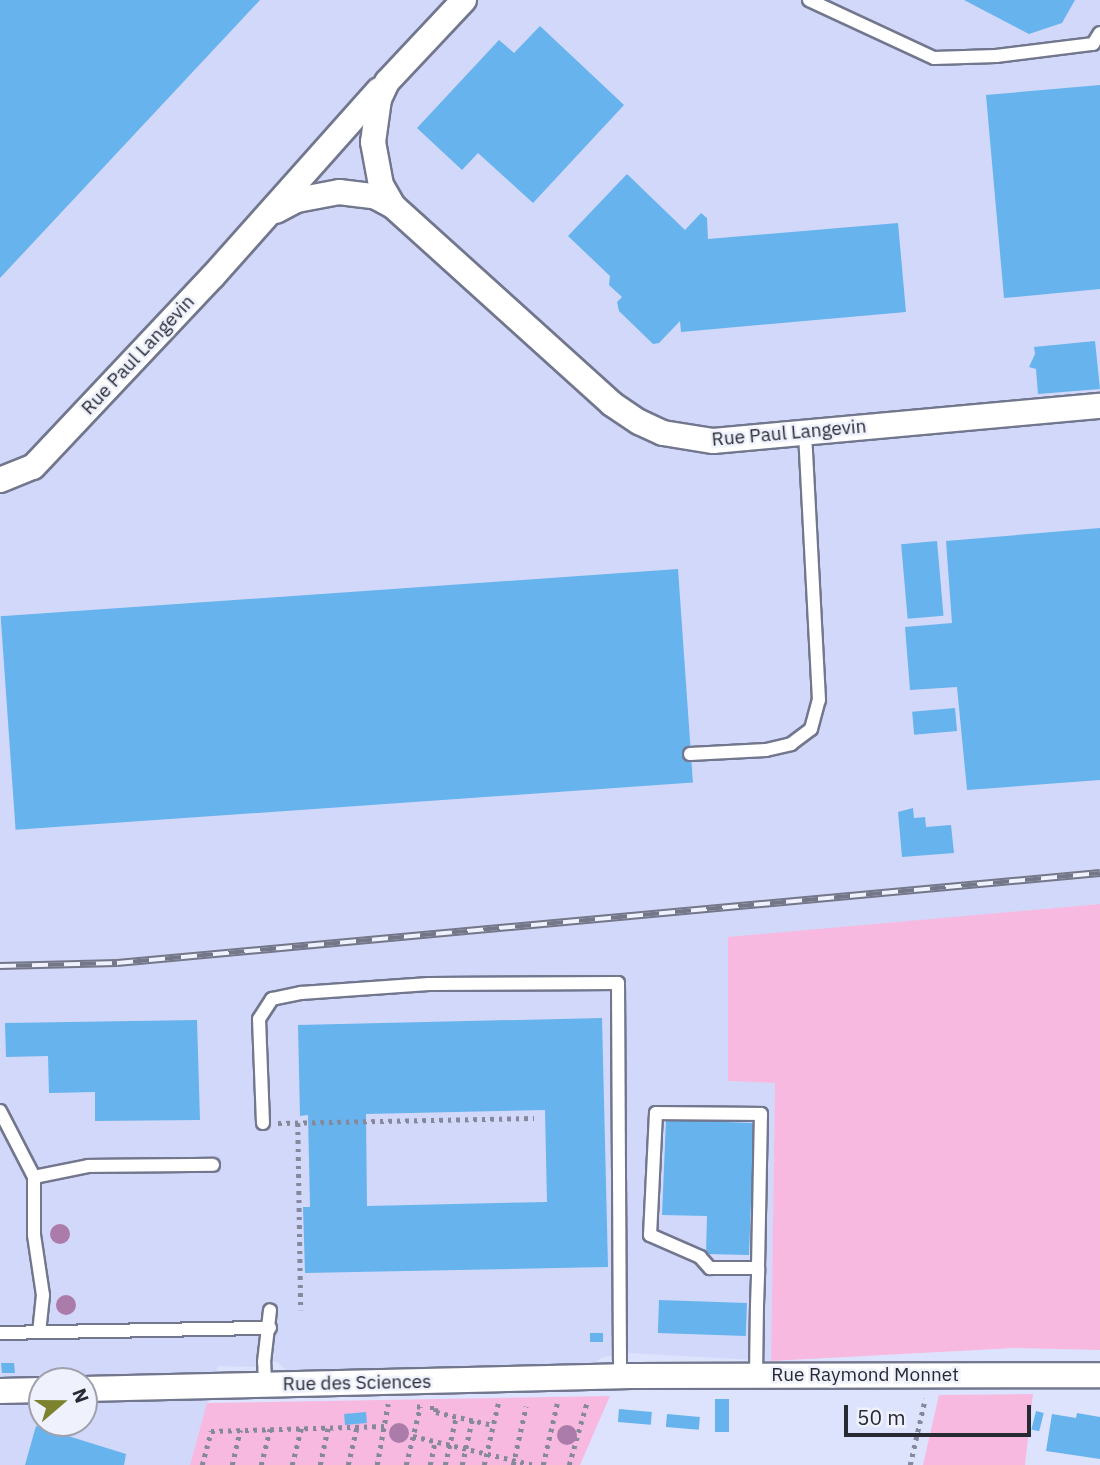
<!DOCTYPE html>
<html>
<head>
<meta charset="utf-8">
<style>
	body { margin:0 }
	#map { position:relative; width:1100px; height:1465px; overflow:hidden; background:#dee3fd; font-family:"IBM Plex Sans",sans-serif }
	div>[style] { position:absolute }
	.built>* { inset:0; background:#d2d8f9 }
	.green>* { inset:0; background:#f7b9e0 }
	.building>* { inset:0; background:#67b3ee; transform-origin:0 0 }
	.path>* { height:4.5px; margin-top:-2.25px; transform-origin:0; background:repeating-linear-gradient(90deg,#86899c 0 3.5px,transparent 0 8.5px) }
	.roads { filter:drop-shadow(2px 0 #72778e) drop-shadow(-2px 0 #72778e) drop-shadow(0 2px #72778e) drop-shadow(0 -2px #72778e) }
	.lane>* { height:12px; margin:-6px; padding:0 6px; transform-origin:6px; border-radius:6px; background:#fff }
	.street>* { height:24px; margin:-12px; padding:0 12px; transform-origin:12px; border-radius:12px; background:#fff }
	.rail>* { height:8px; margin-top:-4px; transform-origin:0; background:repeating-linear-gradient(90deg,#eff1fc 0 16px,#747788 0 32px); box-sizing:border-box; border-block:2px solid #747788 }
	.trees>* { width:20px; height:20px; margin:-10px; border-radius:50%; background:#ab7caa }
	span { translate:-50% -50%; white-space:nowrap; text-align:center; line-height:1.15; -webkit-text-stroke:5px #eff1fc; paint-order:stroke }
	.street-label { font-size:19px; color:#272933 }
	.north { position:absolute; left:28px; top:1367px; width:70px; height:70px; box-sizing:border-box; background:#eff1fc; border:2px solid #9fa1ac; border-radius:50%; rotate:70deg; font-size:19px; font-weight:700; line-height:28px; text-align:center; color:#272933 }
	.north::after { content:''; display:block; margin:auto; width:24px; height:32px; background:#7c822d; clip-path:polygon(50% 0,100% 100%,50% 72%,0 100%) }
	.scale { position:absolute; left:844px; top:1405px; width:187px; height:32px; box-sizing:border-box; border:4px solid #272933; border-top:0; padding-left:9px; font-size:21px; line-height:24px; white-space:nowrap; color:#272933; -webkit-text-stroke:5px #eff1fc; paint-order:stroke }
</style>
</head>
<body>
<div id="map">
	<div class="built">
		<i style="clip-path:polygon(evenodd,0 0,1100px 0,1100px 904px,728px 938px,728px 1081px,775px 1083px,771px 1361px,627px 1353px,603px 1357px,587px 1368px,290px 1374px,277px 1362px,264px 1362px,254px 1367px,218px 1366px,190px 1465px,0 1465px,0 0,42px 1381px,84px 1381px,84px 1423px,42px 1423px,42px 1381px)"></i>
	</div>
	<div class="green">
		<i style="clip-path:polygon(1100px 904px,1100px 1350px,1014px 1348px,771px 1361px,775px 1083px,728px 1081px,728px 937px)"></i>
		<i style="clip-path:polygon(1033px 1394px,1025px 1465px,923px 1465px,939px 1395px)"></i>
		<i style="clip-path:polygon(610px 1396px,580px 1465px,190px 1465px,207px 1403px)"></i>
	</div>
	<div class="building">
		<i style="clip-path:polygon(0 0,260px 0,0 278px)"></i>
		<i style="clip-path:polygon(964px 0,1075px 0,1062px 23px,1029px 34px)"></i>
		<i style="clip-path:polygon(540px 26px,624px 105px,533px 203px,478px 153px,462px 170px,417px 128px,499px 40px,514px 53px)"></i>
		<i style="clip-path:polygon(1100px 85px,1100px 289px,1004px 298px,986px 95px)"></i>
		<i style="clip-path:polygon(627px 174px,685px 230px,701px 213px,707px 218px,708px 239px,898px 223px,906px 312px,681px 332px,680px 321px,659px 343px,653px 344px,619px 311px,617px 302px,622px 297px,609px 285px,610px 276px,568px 236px)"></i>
		<i style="clip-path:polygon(1095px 341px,1100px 389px,1038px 394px,1036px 369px,1029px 367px,1035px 354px,1034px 347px)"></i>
		<i style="clip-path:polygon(1100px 528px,1100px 780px,967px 790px,957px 687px,910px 690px,905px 627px,952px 623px,946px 541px)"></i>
		<i style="left:937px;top:541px;width:75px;height:36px;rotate:85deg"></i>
		<i style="left:678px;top:569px;width:214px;height:679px;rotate:86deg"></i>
		<i style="left:955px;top:708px;width:23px;height:43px;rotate:85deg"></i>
		<i style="clip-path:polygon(913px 808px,914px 818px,925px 817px,926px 827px,951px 825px,954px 853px,902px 857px,898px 812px)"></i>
		<i style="clip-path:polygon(evenodd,602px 1018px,608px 1267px,305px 1273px,303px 1207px,310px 1207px,308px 1115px,300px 1116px,298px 1025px,602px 1018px,545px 1110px,547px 1202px,367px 1206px,366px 1114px,545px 1110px)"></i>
		<i style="clip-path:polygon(197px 1020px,200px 1120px,95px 1121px,95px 1092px,49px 1093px,48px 1056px,6px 1057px,5px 1023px)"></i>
		<i style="clip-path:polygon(666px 1120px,754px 1123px,749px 1255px,706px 1254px,707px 1216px,662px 1215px)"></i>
		<i style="left:659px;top:1300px;width:88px;height:33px;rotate:2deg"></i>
		<i style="left:590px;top:1333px;width:13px;height:9px"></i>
		<i style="clip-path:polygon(1px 1363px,14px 1363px,15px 1373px,2px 1373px)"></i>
		<i style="left:715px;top:1399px;width:14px;height:33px"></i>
		<i style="left:619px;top:1409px;width:33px;height:13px;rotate:5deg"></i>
		<i style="left:1036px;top:1411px;width:8px;height:19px;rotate:14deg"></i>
		<i style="left:366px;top:1412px;width:11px;height:22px;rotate:85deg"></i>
		<i style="clip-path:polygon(1077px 1413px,1100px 1417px,1100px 1459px,1046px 1451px,1052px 1414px,1076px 1418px)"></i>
		<i style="left:667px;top:1414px;width:33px;height:13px;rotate:5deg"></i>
		<i style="clip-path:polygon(36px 1426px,126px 1454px,124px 1465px,25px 1465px)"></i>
	</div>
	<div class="path">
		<i style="left:278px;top:1123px;width:256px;rotate:-1.1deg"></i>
		<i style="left:298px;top:1123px;width:187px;rotate:89.1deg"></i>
		<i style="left:430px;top:1408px;width:6px"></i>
		<i style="left:436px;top:1408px;width:4px;rotate:90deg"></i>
		<i style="left:436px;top:1412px;width:58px;rotate:12.8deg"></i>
		<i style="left:413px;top:1436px;width:124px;rotate:13.5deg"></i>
		<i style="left:202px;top:1465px;width:35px;rotate:-75deg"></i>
		<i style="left:211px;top:1431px;width:175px;rotate:-1.6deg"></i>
		<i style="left:232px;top:1465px;width:36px;rotate:-77deg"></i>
		<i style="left:261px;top:1465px;width:37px;rotate:-76deg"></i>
		<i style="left:292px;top:1465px;width:38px;rotate:-76deg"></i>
		<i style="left:320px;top:1465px;width:38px;rotate:-78deg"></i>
		<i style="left:348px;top:1465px;width:39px;rotate:-77deg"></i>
		<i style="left:377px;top:1465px;width:62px;rotate:-79.8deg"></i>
		<i style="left:406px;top:1465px;width:60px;rotate:-76.4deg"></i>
		<i style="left:420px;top:1407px;width:3px;rotate:180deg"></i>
		<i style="left:430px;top:1465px;width:24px;rotate:-78deg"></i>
		<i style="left:445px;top:1465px;width:49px;rotate:-77.1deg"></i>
		<i style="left:462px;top:1465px;width:46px;rotate:-77.5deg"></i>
		<i style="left:484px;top:1465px;width:63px;rotate:-77.1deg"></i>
		<i style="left:513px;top:1465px;width:60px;rotate:-77.6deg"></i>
		<i style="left:543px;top:1465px;width:63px;rotate:-77.1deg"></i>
		<i style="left:569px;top:1465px;width:66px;rotate:-74.1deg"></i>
		<i style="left:910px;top:1465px;width:68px;rotate:-77.2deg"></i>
	</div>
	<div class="roads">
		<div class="lane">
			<i style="left:809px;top:0;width:138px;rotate:24.9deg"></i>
			<i style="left:934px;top:58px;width:62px;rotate:-1.8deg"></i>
			<i style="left:996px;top:56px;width:98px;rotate:-7.1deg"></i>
			<i style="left:1093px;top:44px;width:13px;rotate:-58deg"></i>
			<i style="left:690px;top:754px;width:76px;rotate:-3deg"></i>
			<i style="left:766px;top:750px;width:26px;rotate:-13deg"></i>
			<i style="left:791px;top:744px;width:25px;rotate:-37deg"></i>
			<i style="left:811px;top:729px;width:30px;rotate:-75deg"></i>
			<i style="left:819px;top:700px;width:267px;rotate:-93deg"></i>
			<i style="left:0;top:1111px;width:74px;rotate:62.7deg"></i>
			<i style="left:34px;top:1177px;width:58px;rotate:90deg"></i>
			<i style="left:34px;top:1235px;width:61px;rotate:81.5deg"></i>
			<i style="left:43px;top:1295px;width:37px;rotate:96deg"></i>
			<i style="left:263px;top:1123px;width:104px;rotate:-92.2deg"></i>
			<i style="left:259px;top:1019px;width:24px;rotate:-57deg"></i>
			<i style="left:272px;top:999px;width:30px;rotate:-12deg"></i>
			<i style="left:301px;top:993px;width:128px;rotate:-4deg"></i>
			<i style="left:429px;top:984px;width:189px;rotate:-0.3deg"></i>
			<i style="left:618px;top:983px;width:394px;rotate:89.7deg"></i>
			<i style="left:34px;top:1177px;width:55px;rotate:-11.5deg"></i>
			<i style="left:88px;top:1166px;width:125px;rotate:-0.5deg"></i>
			<i style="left:0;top:1333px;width:270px;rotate:-1.1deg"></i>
			<i style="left:756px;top:1376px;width:71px;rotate:-89.2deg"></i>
			<i style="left:757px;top:1305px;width:37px;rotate:-88deg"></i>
			<i style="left:758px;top:1268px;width:154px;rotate:-88.9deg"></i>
			<i style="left:761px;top:1114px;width:105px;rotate:-179.5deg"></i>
			<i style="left:656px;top:1113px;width:122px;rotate:92.8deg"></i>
			<i style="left:650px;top:1235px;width:55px;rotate:23.7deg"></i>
			<i style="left:700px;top:1257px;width:15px;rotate:48deg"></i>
			<i style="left:710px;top:1268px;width:48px"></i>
			<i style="left:265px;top:1385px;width:23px;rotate:-92deg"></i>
			<i style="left:264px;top:1362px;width:52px;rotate:-83.4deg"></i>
		</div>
		<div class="street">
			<i style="left:464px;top:0;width:112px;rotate:133.2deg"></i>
			<i style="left:387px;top:82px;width:19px;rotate:115deg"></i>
			<i style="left:379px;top:99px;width:43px;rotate:97.9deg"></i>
			<i style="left:373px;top:142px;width:44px;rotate:79.5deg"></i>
			<i style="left:381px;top:185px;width:24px;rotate:60deg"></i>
			<i style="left:393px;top:206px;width:295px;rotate:42.1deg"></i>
			<i style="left:612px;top:404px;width:32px;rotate:34deg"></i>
			<i style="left:639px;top:422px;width:26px;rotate:25deg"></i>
			<i style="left:663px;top:433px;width:51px;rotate:9.1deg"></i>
			<i style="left:713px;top:441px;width:389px;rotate:-5.2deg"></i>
			<i style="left:276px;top:211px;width:24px;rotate:-28deg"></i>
			<i style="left:297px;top:200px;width:43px;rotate:-10.8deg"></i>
			<i style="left:339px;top:192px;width:35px;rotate:7deg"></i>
			<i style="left:374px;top:196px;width:21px;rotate:28deg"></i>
			<i style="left:0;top:480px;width:35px;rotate:-22deg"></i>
			<i style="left:33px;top:467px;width:262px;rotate:-46.7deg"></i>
			<i style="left:213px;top:276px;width:249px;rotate:-48.3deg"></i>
			<i style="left:84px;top:1389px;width:547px;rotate:-1.36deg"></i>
			<i style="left:631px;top:1376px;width:469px;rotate:-0.1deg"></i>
			<i style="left:0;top:1391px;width:42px;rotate:-1.4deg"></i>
		</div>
	</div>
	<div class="rail">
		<i style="left:0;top:966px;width:117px;rotate:-1.5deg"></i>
		<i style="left:117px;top:963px;width:987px;rotate:-5.23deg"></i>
	</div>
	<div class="trees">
		<i style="left:60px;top:1234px"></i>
		<i style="left:66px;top:1305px"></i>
		<i style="left:399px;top:1433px"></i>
		<i style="left:567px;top:1435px"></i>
	</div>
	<div class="street-label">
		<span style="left:138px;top:355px;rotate:-47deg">Rue Paul Langevin</span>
		<span style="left:789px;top:433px;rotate:-5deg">Rue Paul Langevin</span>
		<span style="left:865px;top:1375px">Rue Raymond Monnet</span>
		<span style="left:357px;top:1383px;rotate:-1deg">Rue des Sciences</span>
	</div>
	<div class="north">N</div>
	<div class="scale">50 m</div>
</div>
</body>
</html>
